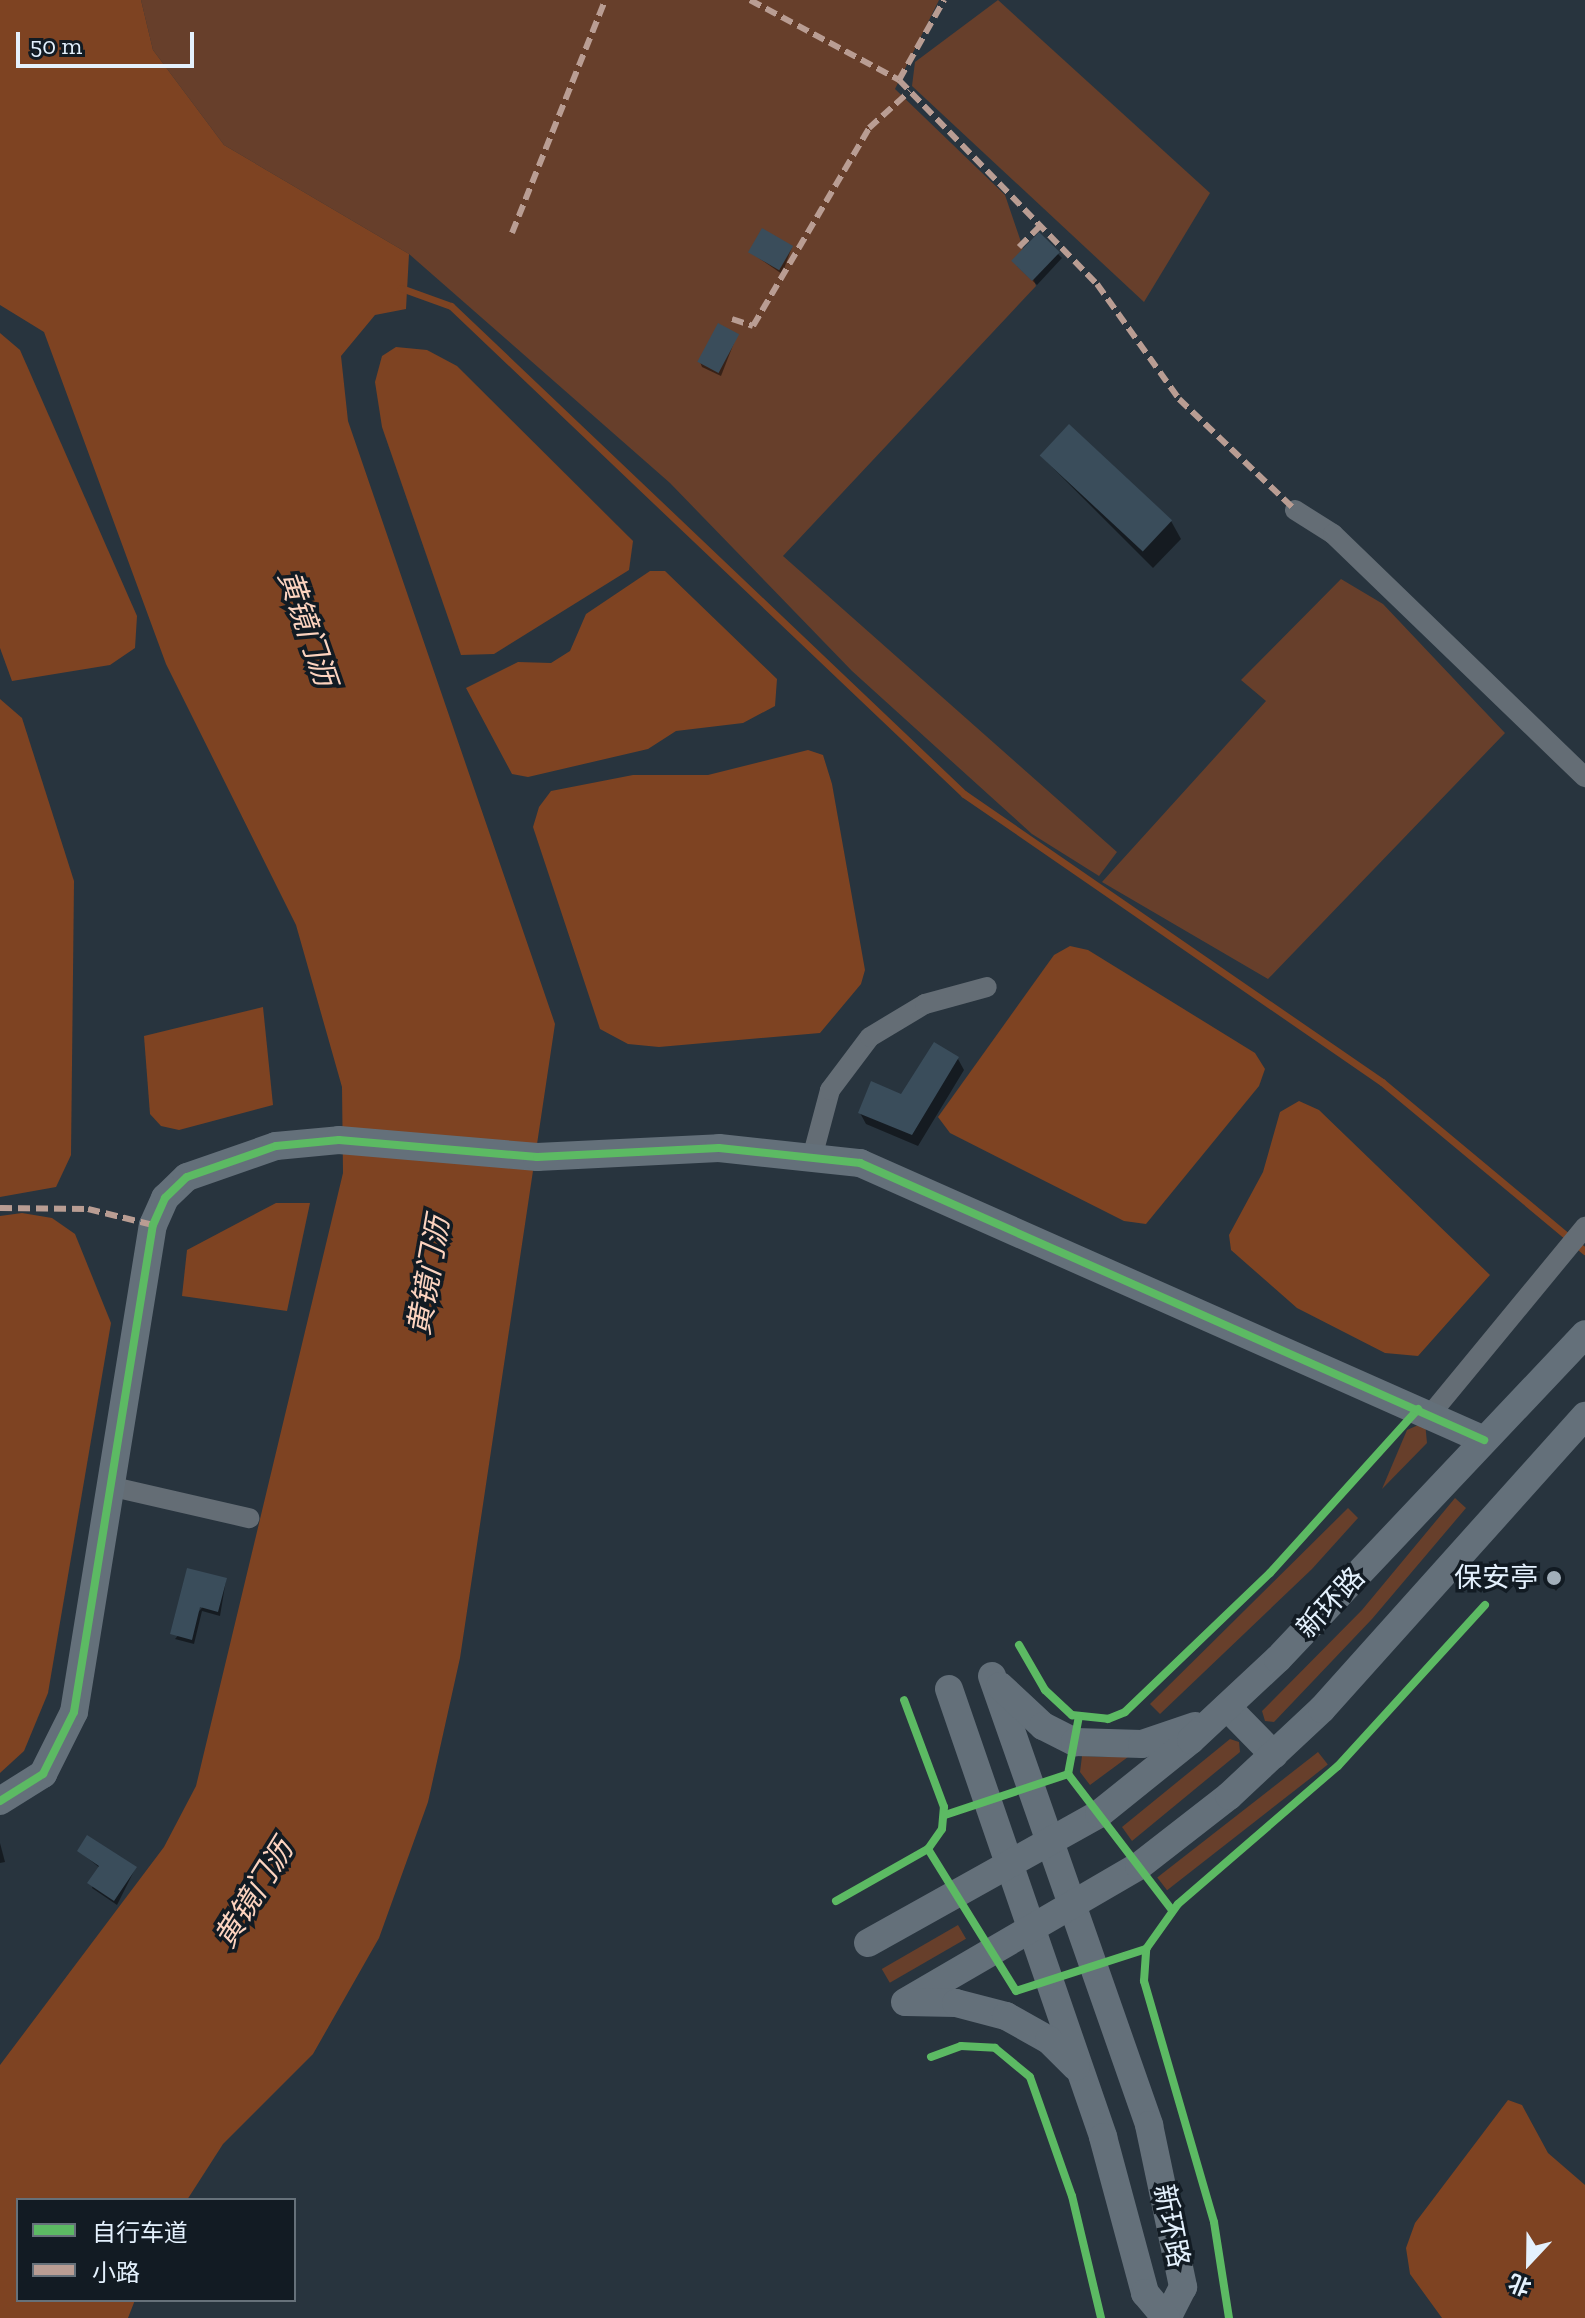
<!DOCTYPE html>
<html>
<head>
<meta charset="utf-8">
<style>
	body { margin:0 }
	#map { position:relative; width:1585px; height:2318px; overflow:hidden; background:#28343e; font-family:"Zilla Slab","Noto Sans SC",serif }
	div>[style] { position:absolute }
	.green>* { inset:0; background:#673f2b; transform-origin:0 0 }
	.water>* { inset:0; background:#7e4322 }
	.shadow>* { inset:0; background:#0007 }
	.stream>* { height:7px; margin:-3.5px; padding:0 3.5px; transform-origin:3.5px; border-radius:3.5px; background:#7e4322 }
	.building>* { inset:0; background:#3a4d5b; transform-origin:0 0 }
	.street>* { height:20px; margin:-10px; padding:0 10px; transform-origin:10px; border-radius:10px; background:#646d75 }
	.secondary>* { height:28px; margin:-14px; padding:0 14px; transform-origin:14px; border-radius:14px; background:#64707a }
	.quiet>* { height:6px; margin-top:-3px; transform-origin:0; background:repeating-linear-gradient(90deg,#b99d93 0 12px,transparent 0 18px) }
	.cycleway>* { height:8px; margin:-4px; padding:0 4px; transform-origin:4px; border-radius:4px; background:#5cba63 }
	.dots>* { width:22px; height:22px; translate:-50% -50%; box-sizing:border-box; border:4px solid #121b23; border-radius:50% }
	span { translate:-50% -50%; white-space:nowrap; text-align:center; line-height:1.15; -webkit-text-stroke:7px #121b23; paint-order:stroke }
	.poi-label { font-size:28px; color:#e4f1fd }
	.right { translate:-100% -50%; text-align:right }
	.street-label { font-size:28px; color:#e4f1fd }
	.water-label { font-size:30px; color:#fcd3bf; font-style:italic }
	.legend { position:absolute; left:16px; top:2198px; width:280px; height:104px; box-sizing:border-box; background:#121b23; border:2px solid #66717a; margin:0; padding:10px 14px; list-style:none; font-size:24px; color:#e4f1fd }
	.legend li { display:flex; align-items:center; gap:16px; height:40px }
	.legend b { width:40px; border:2px solid #66717a }
	.north { position:absolute; left:1489px; top:2222px; width:80px; height:80px; -webkit-text-stroke:6px #121b23; paint-order:stroke; rotate:202deg; font-size:22px; font-weight:700; line-height:32px; text-align:center; color:#e4f1fd }
	.north::after { content:''; display:block; margin:auto; width:28px; height:36px; background:#e4f1fd; clip-path:polygon(50% 0,100% 100%,50% 72%,0 100%) }
	.scale { position:absolute; left:16px; top:32px; width:178px; height:36px; box-sizing:border-box; border:4px solid #e4f1fd; border-top:0; padding-left:10px; font-size:24px; line-height:28px; white-space:nowrap; color:#e4f1fd; -webkit-text-stroke:6px #121b23; paint-order:stroke }
</style>
</head>
<body>
<div id="map">
	<div class="green">
		<i style="clip-path:polygon(141px 0,939px 0,895px 89px,1005px 195px,1036px 286px,783px 556px,1117px 852px,1099px 876px,1032px 834px,852px 671px,670px 483px,409px 254px,224px 145px,153px 50px)"></i>
		<i style="clip-path:polygon(998px 0,1210px 193px,1144px 302px,912px 86px,915px 62px)"></i>
		<i style="clip-path:polygon(1341px 579px,1383px 604px,1505px 733px,1268px 979px,1102px 882px,1266px 701px,1241px 680px)"></i>
		<i style="clip-path:polygon(1425px 1422px,1427px 1443px,1382px 1489px,1407px 1430px)"></i>
		<i style="clip-path:polygon(1455px 1498px,1466px 1508px,1372px 1619px,1274px 1722px,1265px 1721px,1262px 1711px,1362px 1610px)"></i>
		<i style="clip-path:polygon(1348px 1508px,1358px 1518px,1312px 1569px,1160px 1714px,1150px 1704px)"></i>
		<i style="clip-path:polygon(1230px 1739px,1239px 1742px,1240px 1752px,1132px 1841px,1122px 1827px)"></i>
		<i style="left:1318px;top:1752px;width:16px;height:204px;rotate:52deg"></i>
		<i style="clip-path:polygon(1082px 1756px,1104px 1757px,1128px 1757px,1090px 1785px,1080px 1772px)"></i>
		<i style="left:958px;top:1925px;width:16px;height:88px;rotate:60deg"></i>
	</div>
	<div class="water">
		<i style="clip-path:polygon(0 0,141px 0,153px 50px,224px 145px,409px 254px,406px 309px,375px 315px,341px 356px,348px 421px,555px 1024px,460px 1658px,428px 1802px,379px 1938px,313px 2054px,223px 2144px,187px 2200px,18px 2200px,18px 2300px,135px 2300px,128px 2318px,0 2318px,0 2065px,164px 1847px,196px 1786px,343px 1173px,342px 1087px,296px 925px,166px 664px,44px 332px,0 305px)"></i>
		<i style="clip-path:polygon(0 333px,20px 350px,137px 616px,135px 648px,110px 665px,12px 681px,0 648px)"></i>
		<i style="clip-path:polygon(396px 347px,427px 350px,457px 366px,633px 541px,629px 570px,494px 654px,461px 655px,382px 427px,375px 382px,382px 356px)"></i>
		<i style="clip-path:polygon(650px 571px,665px 571px,777px 679px,775px 706px,743px 723px,676px 731px,648px 749px,528px 777px,512px 774px,466px 688px,518px 662px,551px 663px,570px 651px,586px 614px)"></i>
		<i style="clip-path:polygon(0 699px,22px 718px,74px 881px,71px 1155px,56px 1187px,0 1197px)"></i>
		<i style="clip-path:polygon(808px 750px,823px 755px,832px 784px,865px 970px,861px 984px,820px 1033px,659px 1047px,628px 1044px,600px 1029px,533px 827px,539px 807px,551px 791px,633px 775px,708px 775px)"></i>
		<i style="clip-path:polygon(1070px 946px,1088px 950px,1255px 1053px,1265px 1069px,1259px 1086px,1146px 1224px,1124px 1221px,950px 1133px,938px 1117px,1054px 955px)"></i>
		<i style="clip-path:polygon(263px 1007px,273px 1105px,179px 1130px,161px 1126px,150px 1114px,144px 1036px)"></i>
		<i style="clip-path:polygon(1299px 1101px,1319px 1110px,1490px 1275px,1418px 1356px,1385px 1353px,1297px 1308px,1231px 1250px,1229px 1235px,1263px 1172px,1280px 1112px)"></i>
		<i style="clip-path:polygon(276px 1203px,310px 1203px,287px 1311px,182px 1296px,187px 1250px)"></i>
		<i style="clip-path:polygon(22px 1213px,52px 1218px,75px 1234px,111px 1323px,48px 1693px,24px 1751px,0 1773px,0 1216px)"></i>
		<i style="clip-path:polygon(1508px 2100px,1522px 2105px,1548px 2153px,1585px 2185px,1585px 2318px,1442px 2318px,1410px 2274px,1406px 2248px,1415px 2223px)"></i>
	</div>
	<div class="shadow">
		<i style="clip-path:polygon(1039px 235px,1062px 258px,1037px 285px,1017px 266px)"></i>
		<i style="clip-path:polygon(792px 247px,782px 274px,750px 252px)"></i>
		<i style="clip-path:polygon(737px 335px,721px 376px,702px 367px,700px 362px)"></i>
		<i style="clip-path:polygon(1041px 456px,1171px 521px,1181px 539px,1153px 568px)"></i>
		<i style="clip-path:polygon(958px 1059px,964px 1070px,918px 1146px,866px 1124px,860px 1113px,902px 1097px)"></i>
		<i style="clip-path:polygon(1548px 1571px,1565px 1579px,1556px 1591px,1547px 1581px)"></i>
		<i style="clip-path:polygon(226px 1580px,220px 1616px,202px 1611px,194px 1644px,175px 1639px)"></i>
		<i style="clip-path:polygon(0 1843px,5px 1862px,0 1863px)"></i>
		<i style="clip-path:polygon(79px 1851px,135px 1869px,117px 1905px,92px 1888px,100px 1868px)"></i>
	</div>
	<div class="stream">
		<i style="left:401px;top:288px;width:53px;rotate:19.8deg"></i>
		<i style="left:451px;top:306px;width:708px;rotate:43.57deg"></i>
		<i style="left:964px;top:794px;width:508px;rotate:34.57deg"></i>
		<i style="left:1382px;top:1082px;width:264px;rotate:39.8deg"></i>
	</div>
	<div class="building">
		<i style="left:762px;top:228px;width:36px;height:28px;rotate:30deg"></i>
		<i style="left:1039px;top:232px;width:29px;height:40px;rotate:44deg"></i>
		<i style="left:718px;top:323px;width:24px;height:44px;rotate:28deg"></i>
		<i style="left:1069px;top:424px;width:141px;height:43px;rotate:43deg"></i>
		<i style="clip-path:polygon(934px 1042px,959px 1057px,912px 1135px,858px 1113px,871px 1081px,901px 1094px)"></i>
		<i style="clip-path:polygon(187px 1568px,227px 1578px,218px 1612px,200px 1607px,192px 1640px,170px 1634px)"></i>
		<i style="clip-path:polygon(87px 1835px,137px 1867px,114px 1901px,87px 1883px,99px 1866px,77px 1851px)"></i>
	</div>
	<div class="street">
		<i style="left:1295px;top:510px;width:45px;rotate:32.3deg"></i>
		<i style="left:1333px;top:534px;width:350px;rotate:44deg"></i>
		<i style="left:813px;top:1154px;width:66px;rotate:-75.1deg"></i>
		<i style="left:830px;top:1090px;width:66px;rotate:-53deg"></i>
		<i style="left:870px;top:1037px;width:64px;rotate:-31deg"></i>
		<i style="left:925px;top:1004px;width:64px;rotate:-15.3deg"></i>
		<i style="left:1430px;top:1415px;width:244px;rotate:-50.5deg"></i>
		<i style="left:109px;top:1486px;width:144px;rotate:12.9deg"></i>
	</div>
	<div class="secondary">
		<i style="left:992px;top:1676px;width:476px;rotate:70.7deg"></i>
		<i style="left:1149px;top:2125px;width:166px;rotate:78.1deg"></i>
		<i style="left:1183px;top:2287px;width:35px;rotate:117deg"></i>
		<i style="left:1000px;top:1686px;width:59px;rotate:42.9deg"></i>
		<i style="left:1043px;top:1726px;width:36px;rotate:27deg"></i>
		<i style="left:1075px;top:1742px;width:67px;rotate:1.7deg"></i>
		<i style="left:1142px;top:1744px;width:56px;rotate:-18.8deg"></i>
		<i style="left:949px;top:1689px;width:474px;rotate:71deg"></i>
		<i style="left:1103px;top:2137px;width:162px;rotate:74.9deg"></i>
		<i style="left:1145px;top:2293px;width:33px;rotate:50deg"></i>
		<i style="left:1227px;top:1707px;width:67px;rotate:45.6deg"></i>
		<i style="left:0;top:1801px;width:51px;rotate:-32.1deg"></i>
		<i style="left:43px;top:1774px;width:69px;rotate:-63.4deg"></i>
		<i style="left:74px;top:1712px;width:493px;rotate:-80.8deg"></i>
		<i style="left:153px;top:1225px;width:30px;rotate:-66deg"></i>
		<i style="left:165px;top:1198px;width:30px;rotate:-44deg"></i>
		<i style="left:187px;top:1177px;width:94px;rotate:-19.2deg"></i>
		<i style="left:276px;top:1146px;width:63px;rotate:-5.4deg"></i>
		<i style="left:339px;top:1140px;width:199px;rotate:4.9deg"></i>
		<i style="left:537px;top:1157px;width:182px;rotate:-2.8deg"></i>
		<i style="left:719px;top:1148px;width:142px;rotate:6.1deg"></i>
		<i style="left:860px;top:1163px;width:683px;rotate:23.94deg"></i>
		<i style="left:868px;top:1943px;width:265px;rotate:-29.2deg"></i>
		<i style="left:1099px;top:1814px;width:118px;rotate:-38.8deg"></i>
		<i style="left:1191px;top:1740px;width:119px;rotate:-43deg"></i>
		<i style="left:1278px;top:1659px;width:447px;rotate:-46.6deg"></i>
		<i style="left:905px;top:2002px;width:271px;rotate:-30.2deg"></i>
		<i style="left:1139px;top:1866px;width:114px;rotate:-37.9deg"></i>
		<i style="left:1229px;top:1796px;width:127px;rotate:-43.1deg"></i>
		<i style="left:1322px;top:1709px;width:394px;rotate:-48.1deg"></i>
		<i style="left:906px;top:2002px;width:50px;rotate:1.1deg"></i>
		<i style="left:956px;top:2003px;width:52px;rotate:14.6deg"></i>
		<i style="left:1006px;top:2016px;width:49px;rotate:29.2deg"></i>
		<i style="left:1049px;top:2040px;width:38px;rotate:45deg"></i>
	</div>
	<div class="quiet">
		<i style="left:750px;top:0;width:169px;rotate:28.2deg"></i>
		<i style="left:899px;top:80px;width:284px;rotate:45.9deg"></i>
		<i style="left:1097px;top:284px;width:141px;rotate:54.5deg"></i>
		<i style="left:1179px;top:399px;width:161px;rotate:43.7deg"></i>
		<i style="left:899px;top:80px;width:92px;rotate:-60.6deg"></i>
		<i style="left:512px;top:233px;width:251px;rotate:-68.2deg"></i>
		<i style="left:1019px;top:247px;width:31px;rotate:-45deg"></i>
		<i style="left:732px;top:319px;width:22px;rotate:18deg"></i>
		<i style="left:753px;top:326px;width:229px;rotate:-59.6deg"></i>
		<i style="left:869px;top:128px;width:55px;rotate:-42.1deg"></i>
		<i style="left:0;top:1208px;width:88px;rotate:0.7deg"></i>
		<i style="left:88px;top:1209px;width:67px;rotate:13.8deg"></i>
	</div>
	<div class="cycleway">
		<i style="left:1019px;top:1645px;width:52px;rotate:60deg"></i>
		<i style="left:1045px;top:1690px;width:37px;rotate:43deg"></i>
		<i style="left:1072px;top:1715px;width:36px;rotate:6deg"></i>
		<i style="left:1108px;top:1719px;width:18px;rotate:-22deg"></i>
		<i style="left:1125px;top:1712px;width:201px;rotate:-43.8deg"></i>
		<i style="left:1270px;top:1573px;width:221px;rotate:-47.9deg"></i>
		<i style="left:1079px;top:1716px;width:59px;rotate:100.7deg"></i>
		<i style="left:1068px;top:1774px;width:171px;rotate:52.6deg"></i>
		<i style="left:0;top:1801px;width:51px;rotate:-32.1deg"></i>
		<i style="left:43px;top:1774px;width:69px;rotate:-63.4deg"></i>
		<i style="left:74px;top:1712px;width:493px;rotate:-80.8deg"></i>
		<i style="left:153px;top:1225px;width:30px;rotate:-66deg"></i>
		<i style="left:165px;top:1198px;width:30px;rotate:-44deg"></i>
		<i style="left:187px;top:1177px;width:94px;rotate:-19.2deg"></i>
		<i style="left:276px;top:1146px;width:63px;rotate:-5.4deg"></i>
		<i style="left:339px;top:1140px;width:199px;rotate:4.9deg"></i>
		<i style="left:537px;top:1157px;width:182px;rotate:-2.8deg"></i>
		<i style="left:719px;top:1148px;width:142px;rotate:6.1deg"></i>
		<i style="left:860px;top:1163px;width:683px;rotate:23.94deg"></i>
		<i style="left:945px;top:1815px;width:130px;rotate:-18.4deg"></i>
		<i style="left:928px;top:1849px;width:167px;rotate:58.2deg"></i>
		<i style="left:836px;top:1901px;width:106px;rotate:-29.5deg"></i>
		<i style="left:928px;top:1849px;width:24px;rotate:-55deg"></i>
		<i style="left:942px;top:1829px;width:22px;rotate:-85deg"></i>
		<i style="left:944px;top:1807px;width:114px;rotate:-110.5deg"></i>
		<i style="left:1016px;top:1991px;width:137px;rotate:-17.9deg"></i>
		<i style="left:931px;top:2057px;width:32px;rotate:-20deg"></i>
		<i style="left:961px;top:2046px;width:34px;rotate:3deg"></i>
		<i style="left:995px;top:2048px;width:45px;rotate:39.6deg"></i>
		<i style="left:1030px;top:2077px;width:126px;rotate:70.6deg"></i>
		<i style="left:1072px;top:2196px;width:125px;rotate:76.6deg"></i>
		<i style="left:1229px;top:2318px;width:97px;rotate:-98.9deg"></i>
		<i style="left:1214px;top:2222px;width:251px;rotate:-106.2deg"></i>
		<i style="left:1144px;top:1981px;width:32px;rotate:-86deg"></i>
		<i style="left:1146px;top:1949px;width:55px;rotate:-54.6deg"></i>
		<i style="left:1178px;top:1904px;width:211px;rotate:-40.8deg"></i>
		<i style="left:1338px;top:1766px;width:218px;rotate:-47.6deg"></i>
	</div>
	<div class="dots">
		<i style="left:1554px;top:1578px;background:#a2afba"></i>
	</div>
	<div class="poi-label">
		<span class="right" style="left:1538px;top:1578px">保安亭</span>
	</div>
	<div class="street-label">
		<span style="left:1331px;top:1603px;rotate:-47deg">新环路</span>
		<span style="left:1171px;top:2226px;rotate:79deg">新环路</span>
	</div>
	<div class="water-label">
		<span style="left:307px;top:628px;rotate:71deg">黄镜门沥</span>
		<span style="left:429px;top:1276px;rotate:-80deg">黄镜门沥</span>
		<span style="left:254px;top:1894px;rotate:-58deg">黄镜门沥</span>
	</div>
	<ul class="legend">
	<li><b style="height:10px;background:#5cba63"></b>自行车道</li>
	<li><b style="height:10px;background:#b99d93"></b>小路</li>
	</ul>
	<div class="north">北</div>
	<div class="scale">50 m</div>
</div>
</body>
</html>
